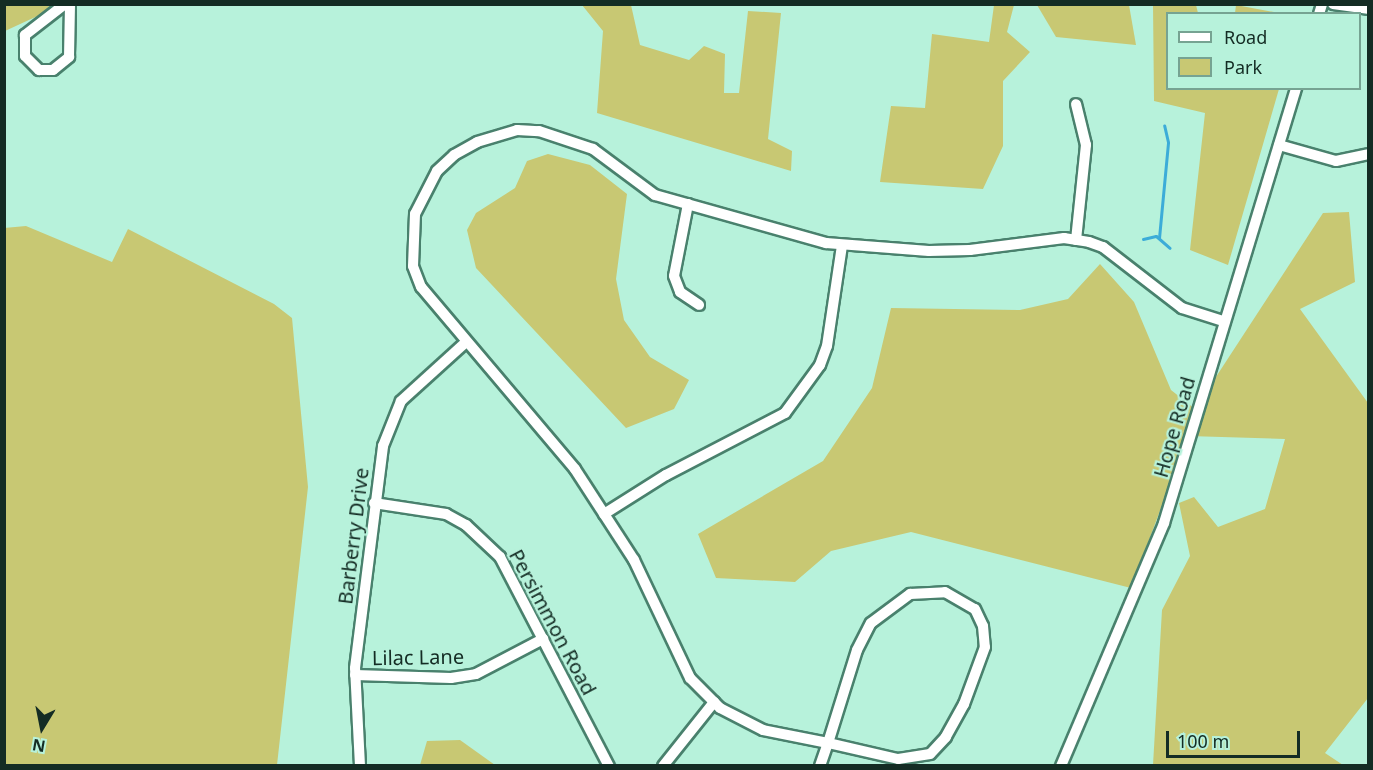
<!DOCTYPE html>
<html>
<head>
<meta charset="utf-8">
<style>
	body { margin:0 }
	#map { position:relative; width:1373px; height:770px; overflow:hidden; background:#b7f2db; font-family:"Noto Sans",sans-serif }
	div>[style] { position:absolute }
	.green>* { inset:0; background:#c8c873 }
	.stream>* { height:3px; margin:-1.5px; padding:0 1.5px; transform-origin:1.5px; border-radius:1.5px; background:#3cacd8 }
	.roads { filter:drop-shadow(2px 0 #49816d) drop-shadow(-2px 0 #49816d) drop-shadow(0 2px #49816d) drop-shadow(0 -2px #49816d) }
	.minor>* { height:10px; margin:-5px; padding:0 5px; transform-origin:5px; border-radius:5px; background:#fff }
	span { translate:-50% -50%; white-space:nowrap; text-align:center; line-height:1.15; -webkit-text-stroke:4.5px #b7f2db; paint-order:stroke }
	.street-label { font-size:20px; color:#142c24 }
	.frame { position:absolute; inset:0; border:6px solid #142c24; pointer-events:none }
	.legend { position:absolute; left:1166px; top:12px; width:195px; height:78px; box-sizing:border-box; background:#b7f2db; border:2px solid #76a392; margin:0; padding:8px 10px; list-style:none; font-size:18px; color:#142c24 }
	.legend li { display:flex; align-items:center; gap:12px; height:30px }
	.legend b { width:30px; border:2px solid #76a392 }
	.north { position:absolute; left:12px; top:698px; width:60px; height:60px; -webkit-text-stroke:4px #b7f2db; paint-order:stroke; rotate:190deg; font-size:16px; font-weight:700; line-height:24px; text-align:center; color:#142c24 }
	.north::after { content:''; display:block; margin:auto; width:21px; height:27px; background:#142c24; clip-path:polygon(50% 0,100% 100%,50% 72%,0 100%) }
	.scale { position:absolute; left:1166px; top:731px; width:134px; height:27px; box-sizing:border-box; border:3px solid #142c24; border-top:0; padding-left:8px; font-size:18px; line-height:21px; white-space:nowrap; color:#142c24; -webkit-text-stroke:4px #b7f2db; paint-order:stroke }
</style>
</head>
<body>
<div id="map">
	<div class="green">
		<i style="clip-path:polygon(5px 4px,50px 4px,50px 5px,44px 13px,5px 31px)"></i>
		<i style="clip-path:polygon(582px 5px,631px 5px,640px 45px,689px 60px,704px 46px,725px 54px,724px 93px,739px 93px,748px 11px,781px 13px,768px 139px,792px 151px,791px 171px,597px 113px,603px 31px)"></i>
		<i style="clip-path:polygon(994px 5px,1014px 5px,1007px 32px,1030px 52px,1003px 81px,1003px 146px,983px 189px,880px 182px,891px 106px,925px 108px,932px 34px,989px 42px)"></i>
		<i style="clip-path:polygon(1037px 5px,1129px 5px,1136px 45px,1056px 37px)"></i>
		<i style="clip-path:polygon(1153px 5px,1196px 5px,1198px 13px,1168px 14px,1168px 88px,1279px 89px,1228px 265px,1190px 250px,1205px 113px,1154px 101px)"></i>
		<i style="clip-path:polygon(1236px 5px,1279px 13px,1235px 13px)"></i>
		<i style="clip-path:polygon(548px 154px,590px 165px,627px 194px,616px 279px,624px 320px,650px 357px,689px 380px,674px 409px,626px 428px,476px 268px,467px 230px,476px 213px,515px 188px,527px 161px)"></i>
		<i style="clip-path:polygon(1349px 212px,1355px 282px,1300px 309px,1368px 403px,1368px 698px,1325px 753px,1343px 765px,1153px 765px,1162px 610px,1190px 556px,1179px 503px,1194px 497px,1218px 527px,1265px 509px,1285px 439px,1188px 436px,1131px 588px,911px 532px,831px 551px,795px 582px,716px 578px,698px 534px,823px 461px,872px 388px,891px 308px,1020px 310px,1068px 299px,1100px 264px,1134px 302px,1171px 390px,1195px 409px,1323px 213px)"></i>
		<i style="clip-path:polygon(26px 226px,112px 262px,128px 229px,274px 304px,292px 318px,308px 487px,277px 765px,5px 765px,4px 228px)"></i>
		<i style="clip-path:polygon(460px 740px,495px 765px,420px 765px,427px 741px)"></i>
	</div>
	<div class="stream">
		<i style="left:1159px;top:238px;width:96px;rotate:-84.6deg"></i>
		<i style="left:1168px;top:142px;width:17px;rotate:-103deg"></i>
		<i style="left:1143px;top:239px;width:13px;rotate:-13deg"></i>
		<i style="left:1156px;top:236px;width:18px;rotate:41deg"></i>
	</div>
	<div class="roads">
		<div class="minor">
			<i style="left:65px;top:4px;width:51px;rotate:142.2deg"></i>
			<i style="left:25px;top:35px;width:21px;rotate:90deg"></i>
			<i style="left:25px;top:56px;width:20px;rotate:45deg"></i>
			<i style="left:39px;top:70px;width:14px"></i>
			<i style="left:53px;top:70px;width:21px;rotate:-39deg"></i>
			<i style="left:69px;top:57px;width:53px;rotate:-88.9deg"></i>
			<i style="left:1333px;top:4px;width:35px;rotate:8deg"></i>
			<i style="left:1319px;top:14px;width:10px;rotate:-73deg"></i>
			<i style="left:1279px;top:145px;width:59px;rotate:15.7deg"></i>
			<i style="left:1336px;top:161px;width:33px;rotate:-12deg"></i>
			<i style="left:688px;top:204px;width:73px;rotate:101deg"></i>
			<i style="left:674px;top:276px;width:17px;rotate:69deg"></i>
			<i style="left:680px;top:292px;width:23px;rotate:34deg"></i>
			<i style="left:1076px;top:240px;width:96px;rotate:-84deg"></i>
			<i style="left:1086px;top:145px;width:42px;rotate:-103.7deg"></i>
			<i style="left:374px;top:503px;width:73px;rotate:8.7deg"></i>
			<i style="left:446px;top:514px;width:23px;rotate:29deg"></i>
			<i style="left:466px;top:525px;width:47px;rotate:43.3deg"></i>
			<i style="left:500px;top:557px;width:236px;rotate:62.5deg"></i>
			<i style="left:604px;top:514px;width:73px;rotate:-32.2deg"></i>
			<i style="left:666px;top:475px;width:134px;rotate:-27.5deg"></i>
			<i style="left:785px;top:413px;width:59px;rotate:-53.9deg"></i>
			<i style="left:820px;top:365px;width:20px;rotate:-70deg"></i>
			<i style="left:827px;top:346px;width:101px;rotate:-81.5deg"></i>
			<i style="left:355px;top:675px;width:96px;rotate:1.8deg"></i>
			<i style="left:451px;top:678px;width:25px;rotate:-9deg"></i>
			<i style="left:476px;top:674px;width:76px;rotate:-27.6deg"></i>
			<i style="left:360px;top:766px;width:98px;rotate:-92.9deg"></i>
			<i style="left:355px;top:668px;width:224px;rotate:-82.8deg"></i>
			<i style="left:383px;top:446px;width:48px;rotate:-68.2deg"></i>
			<i style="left:401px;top:401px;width:88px;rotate:-42.2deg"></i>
			<i style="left:663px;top:766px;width:82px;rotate:-51.4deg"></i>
			<i style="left:820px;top:766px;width:24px;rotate:-71deg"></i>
			<i style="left:828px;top:743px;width:97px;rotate:-72.7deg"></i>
			<i style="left:857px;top:650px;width:30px;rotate:-63deg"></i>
			<i style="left:871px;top:623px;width:49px;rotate:-36.6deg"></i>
			<i style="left:910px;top:594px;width:35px;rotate:-3deg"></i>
			<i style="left:945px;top:592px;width:34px;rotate:30deg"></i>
			<i style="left:975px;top:609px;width:19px;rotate:65deg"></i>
			<i style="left:983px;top:626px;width:21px;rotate:85deg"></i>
			<i style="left:985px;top:647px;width:61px;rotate:110.2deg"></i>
			<i style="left:964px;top:704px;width:38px;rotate:119deg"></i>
			<i style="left:946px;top:737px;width:23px;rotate:133deg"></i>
			<i style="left:930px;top:754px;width:32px;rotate:171deg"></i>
			<i style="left:898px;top:759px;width:72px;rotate:-167.1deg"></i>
			<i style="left:828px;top:743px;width:66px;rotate:-168.7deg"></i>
			<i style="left:763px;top:730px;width:48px;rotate:-152.9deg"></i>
			<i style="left:720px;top:708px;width:42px;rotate:-135deg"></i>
			<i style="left:690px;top:678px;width:131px;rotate:-115.4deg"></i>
			<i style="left:634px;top:560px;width:108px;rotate:-123deg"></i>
			<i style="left:575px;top:469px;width:238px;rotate:-130.2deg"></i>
			<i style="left:421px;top:287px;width:22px;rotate:-111deg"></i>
			<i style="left:413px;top:266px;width:52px;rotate:-87.8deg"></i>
			<i style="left:415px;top:214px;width:48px;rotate:-62.9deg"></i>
			<i style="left:437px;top:171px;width:23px;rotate:-43deg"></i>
			<i style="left:454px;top:155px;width:26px;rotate:-29deg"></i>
			<i style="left:477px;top:142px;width:42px;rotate:-16.7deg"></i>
			<i style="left:517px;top:130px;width:22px;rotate:3deg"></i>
			<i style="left:539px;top:131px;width:57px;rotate:18.4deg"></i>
			<i style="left:593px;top:149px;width:77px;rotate:36.6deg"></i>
			<i style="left:655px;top:195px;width:178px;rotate:15.7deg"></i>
			<i style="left:826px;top:243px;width:103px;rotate:4.4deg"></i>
			<i style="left:929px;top:251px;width:41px;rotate:-1.4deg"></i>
			<i style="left:970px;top:250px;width:95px;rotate:-7.3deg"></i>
			<i style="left:1064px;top:238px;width:25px;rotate:9deg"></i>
			<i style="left:1089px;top:242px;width:15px;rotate:20deg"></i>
			<i style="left:1103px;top:247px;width:100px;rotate:37.7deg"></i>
			<i style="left:1182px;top:308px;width:43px;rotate:17.6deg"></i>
			<i style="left:1061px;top:766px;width:264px;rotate:-67deg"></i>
			<i style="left:1164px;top:523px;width:455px;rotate:-73.1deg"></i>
		</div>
	</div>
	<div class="street-label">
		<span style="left:1174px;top:427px;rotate:-74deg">Hope Road</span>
		<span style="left:353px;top:536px;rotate:-83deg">Barberry Drive</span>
		<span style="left:553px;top:622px;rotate:62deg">Persimmon Road</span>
		<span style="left:418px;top:657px;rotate:-1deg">Lilac Lane</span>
	</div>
	<div class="frame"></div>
	<ul class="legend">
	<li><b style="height:8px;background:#fff"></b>Road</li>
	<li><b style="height:16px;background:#c8c873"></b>Park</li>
	</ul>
	<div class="north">N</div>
	<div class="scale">100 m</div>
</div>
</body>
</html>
